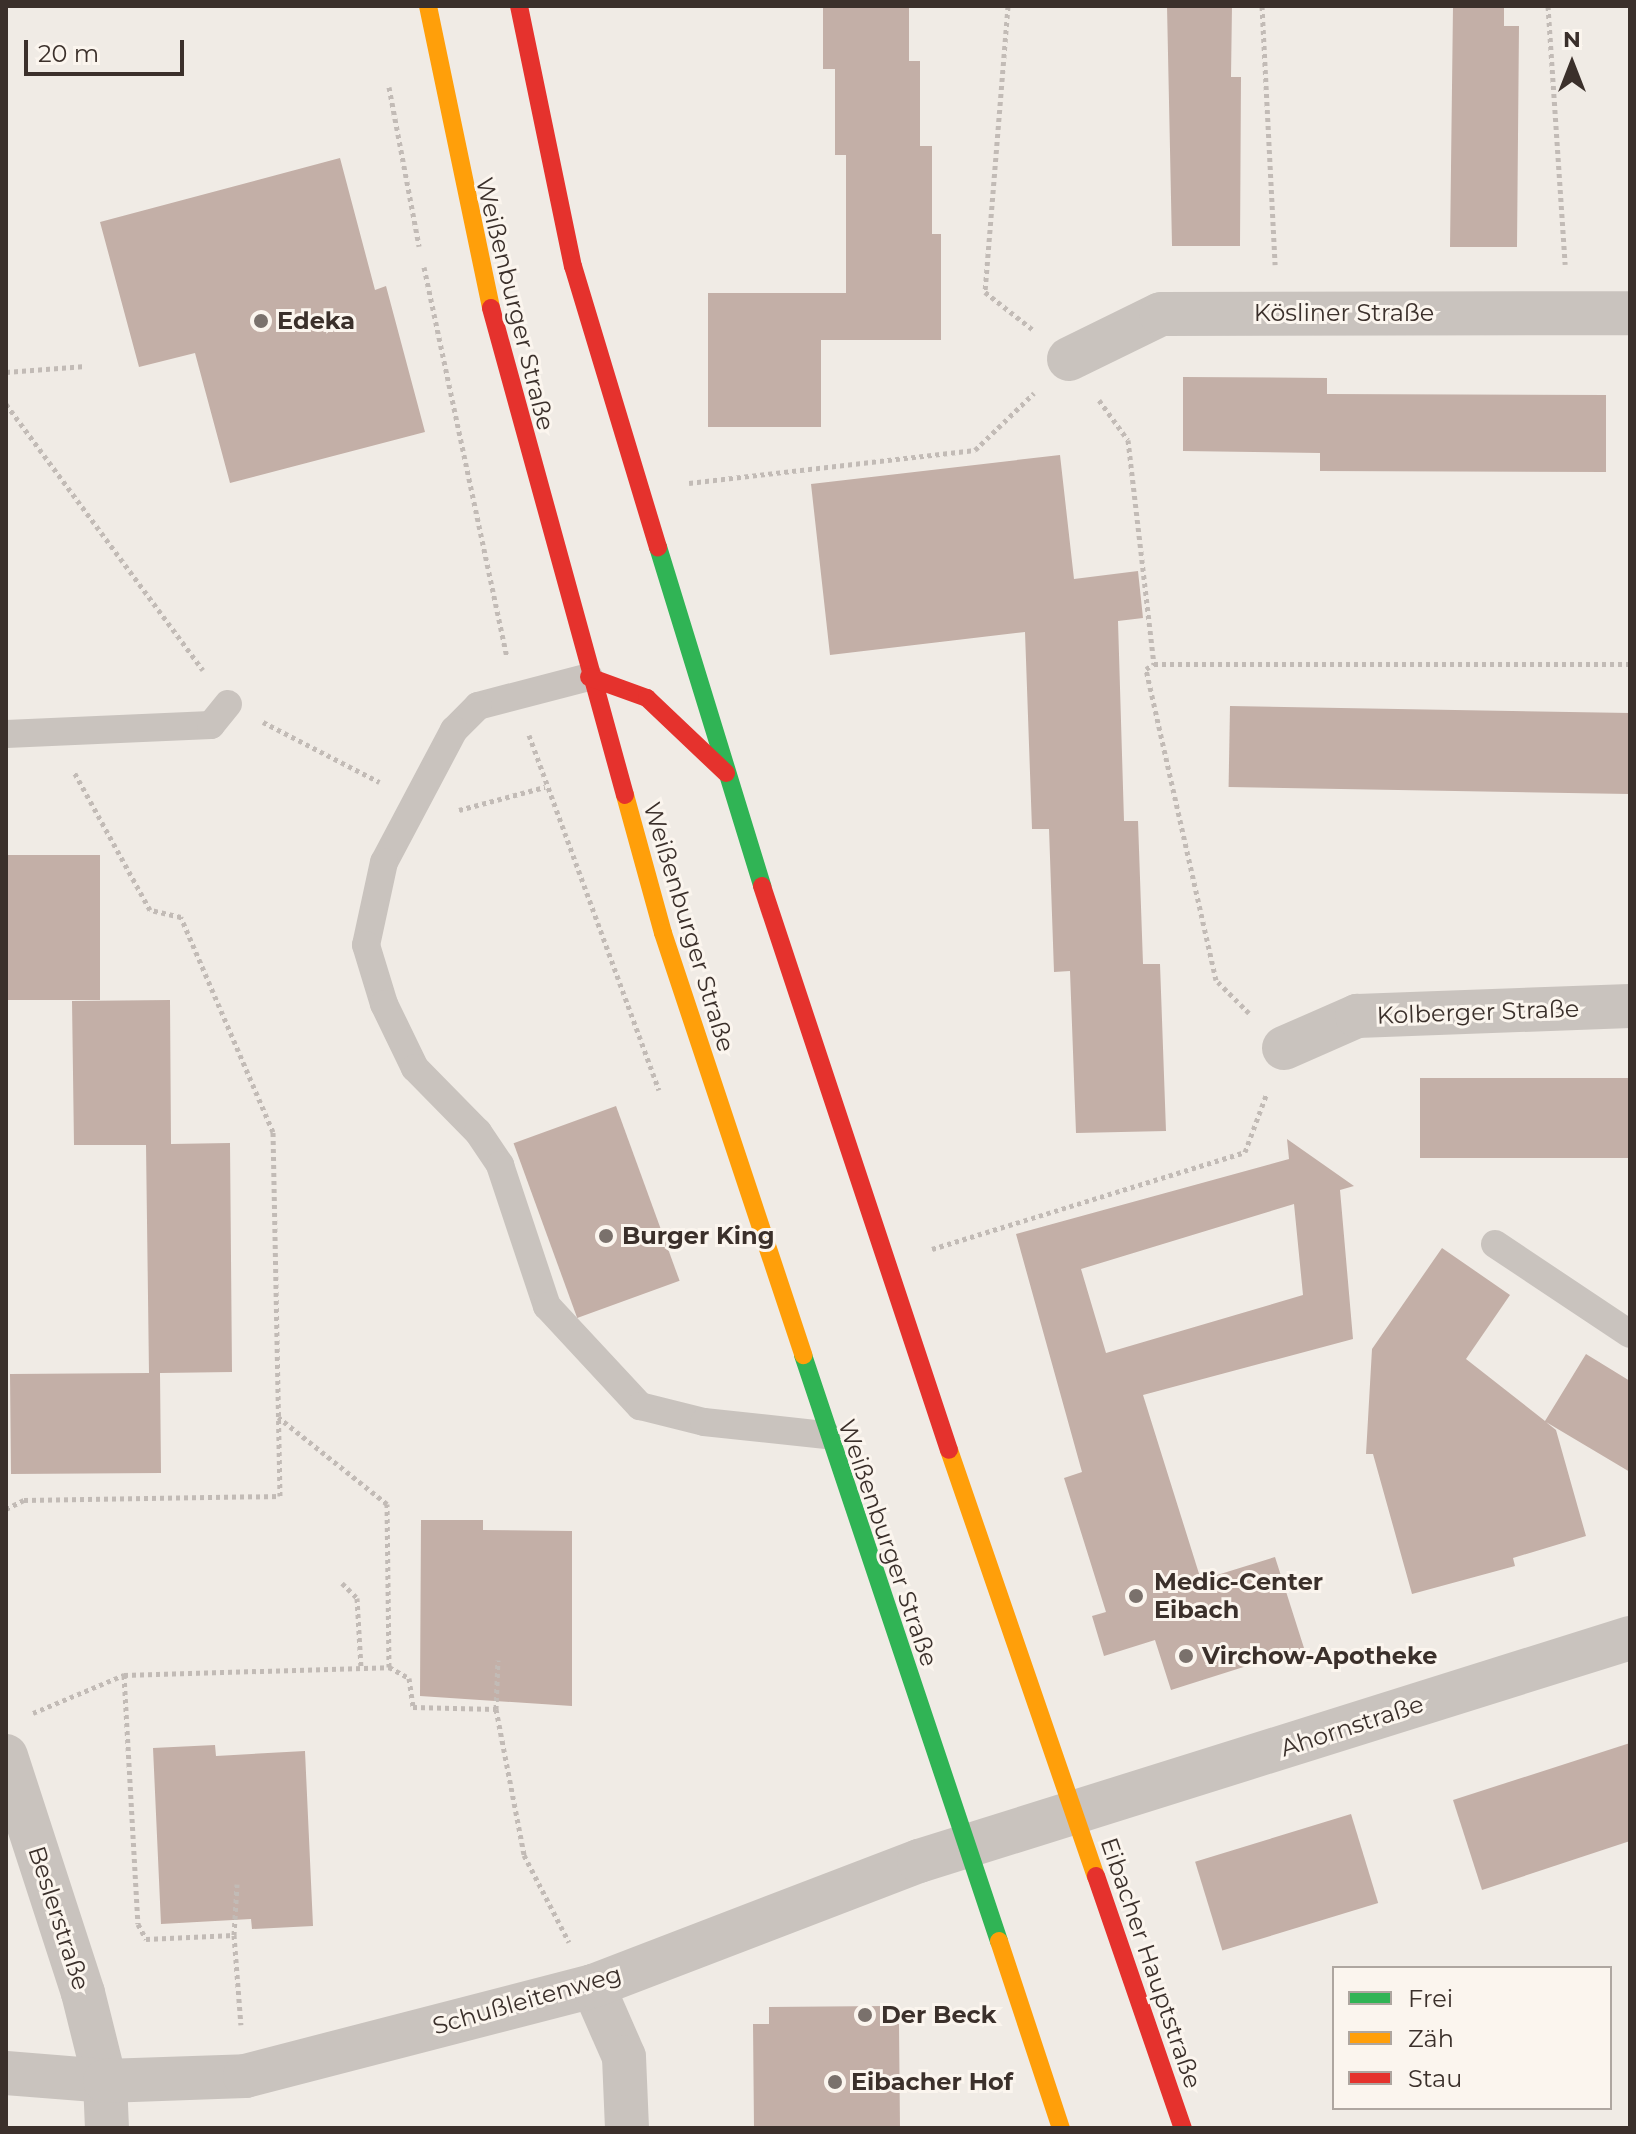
<!DOCTYPE html>
<html>
<head>
<meta charset="utf-8">
<style>
	body { margin:0 }
	#map { position:relative; width:1636px; height:2134px; overflow:hidden; background:#f0ebe5; font-family:Montserrat,sans-serif }
	div>[style] { position:absolute }
	.building>* { inset:0; background:#c3afa7; transform-origin:0 0 }
	.path>* { height:5px; margin-top:-2.5px; transform-origin:0; background:repeating-linear-gradient(90deg,#c2bbb6 0 4px,transparent 0 8px) }
	.lane>* { height:28px; margin:-14px; padding:0 14px; transform-origin:14px; border-radius:14px; background:#c9c3be }
	.street>* { height:44px; margin:-22px; padding:0 22px; transform-origin:22px; border-radius:22px; background:#c9c3be }
	.fast>* { height:18px; margin:-9px; padding:0 9px; transform-origin:9px; border-radius:9px; background:#30b455 }
	.slow>* { height:18px; margin:-9px; padding:0 9px; transform-origin:9px; border-radius:9px; background:#ff9f0a }
	.jam>* { height:18px; margin:-9px; padding:0 9px; transform-origin:9px; border-radius:9px; background:#e5322d }
	.dots>* { width:22px; height:22px; translate:-50% -50%; box-sizing:border-box; border:4px solid #fbf5ee; border-radius:50% }
	span { translate:-50% -50%; white-space:nowrap; text-align:center; line-height:1.15; -webkit-text-stroke:6px #fbf5ee; paint-order:stroke }
	.street-label { font-size:24px; color:#3b302b }
	.poi-label { font-size:24px; color:#3b302b; font-weight:700 }
	.left { translate:0 -50%; text-align:left }
	.frame { position:absolute; inset:0; border:8px solid #3b302b; pointer-events:none }
	.legend { position:absolute; left:1332px; top:1966px; width:280px; height:144px; box-sizing:border-box; background:#fbf5ee; border:2px solid #aea6a0; margin:0; padding:10px 14px; list-style:none; font-size:24px; color:#3b302b }
	.legend li { display:flex; align-items:center; gap:16px; height:40px }
	.legend b { width:40px; border:2px solid #aea6a0 }
	.north { position:absolute; left:1532px; top:24px; width:80px; height:80px; -webkit-text-stroke:6px #fbf5ee; paint-order:stroke; rotate:0deg; font-size:22px; font-weight:700; line-height:32px; text-align:center; color:#3b302b }
	.north::after { content:''; display:block; margin:auto; width:28px; height:36px; background:#3b302b; clip-path:polygon(50% 0,100% 100%,50% 72%,0 100%) }
	.scale { position:absolute; left:24px; top:40px; width:160px; height:36px; box-sizing:border-box; border:4px solid #3b302b; border-top:0; padding-left:10px; font-size:24px; line-height:28px; white-space:nowrap; color:#3b302b; -webkit-text-stroke:6px #fbf5ee; paint-order:stroke }
</style>
</head>
<body>
<div id="map">
	<div class="building">
		<i style="clip-path:polygon(823px 6px,909px 6px,909px 61px,920px 61px,920px 146px,932px 146px,932px 234px,941px 234px,941px 340px,821px 340px,821px 427px,708px 427px,708px 293px,846px 293px,846px 155px,835px 155px,835px 69px,823px 69px)"></i>
		<i style="clip-path:polygon(1167px 6px,1232px 6px,1231px 77px,1241px 77px,1240px 246px,1172px 246px)"></i>
		<i style="clip-path:polygon(1453px 6px,1504px 6px,1504px 26px,1519px 26px,1517px 247px,1450px 247px)"></i>
		<i style="clip-path:polygon(340px 158px,375px 290px,386px 286px,425px 432px,230px 483px,195px 353px,139px 367px,100px 222px)"></i>
		<i style="clip-path:polygon(1183px 377px,1327px 378px,1327px 394px,1606px 395px,1606px 472px,1320px 471px,1320px 453px,1183px 451px)"></i>
		<i style="clip-path:polygon(1060px 455px,1074px 579px,1138px 571px,1143px 618px,1118px 621px,1124px 821px,1138px 821px,1143px 964px,1160px 964px,1166px 1131px,1076px 1133px,1070px 971px,1054px 972px,1049px 829px,1032px 829px,1025px 632px,830px 655px,811px 484px)"></i>
		<i style="left:1230px;top:706px;width:400px;height:81px;rotate:1deg"></i>
		<i style="left:100px;top:855px;width:145px;height:94px;rotate:90deg"></i>
		<i style="clip-path:polygon(170px 1000px,171px 1144px,230px 1143px,232px 1372px,160px 1373px,161px 1473px,11px 1474px,10px 1374px,149px 1373px,146px 1145px,74px 1145px,72px 1001px)"></i>
		<i style="left:1630px;top:1078px;width:80px;height:210px;rotate:90deg"></i>
		<i style="left:616px;top:1106px;width:186px;height:109px;rotate:70deg"></i>
		<i style="clip-path:polygon(evenodd,1287px 1139px,1354px 1186px,1340px 1190px,1353px 1339px,1143px 1395px,1201px 1580px,1275px 1557px,1304px 1648px,1171px 1690px,1155px 1640px,1104px 1656px,1092px 1616px,1106px 1612px,1064px 1478px,1082px 1472px,1016px 1234px,1289px 1159px,1287px 1139px,1294px 1204px,1303px 1295px,1106px 1353px,1081px 1269px,1294px 1204px)"></i>
		<i style="clip-path:polygon(1442px 1248px,1510px 1295px,1466px 1359px,1545px 1421px,1586px 1354px,1630px 1381px,1630px 1472px,1546px 1422px,1556px 1430px,1586px 1536px,1513px 1558px,1515px 1566px,1412px 1594px,1373px 1454px,1366px 1454px,1372px 1349px)"></i>
		<i style="clip-path:polygon(421px 1520px,483px 1520px,483px 1530px,572px 1531px,572px 1706px,420px 1696px)"></i>
		<i style="clip-path:polygon(1630px 1743px,1630px 1841px,1482px 1890px,1453px 1800px)"></i>
		<i style="clip-path:polygon(215px 1745px,216px 1756px,305px 1751px,313px 1926px,252px 1929px,251px 1919px,161px 1924px,153px 1748px)"></i>
		<i style="left:1351px;top:1814px;width:93px;height:163px;rotate:73deg"></i>
		<i style="clip-path:polygon(885px 2006px,885px 2024px,899px 2024px,900px 2128px,754px 2128px,753px 2024px,769px 2024px,769px 2007px)"></i>
	</div>
	<div class="path">
		<i style="left:1008px;top:6px;width:287px;rotate:94.6deg"></i>
		<i style="left:985px;top:292px;width:60px;rotate:38.2deg"></i>
		<i style="left:1262px;top:6px;width:259px;rotate:87.1deg"></i>
		<i style="left:1548px;top:6px;width:259px;rotate:86.2deg"></i>
		<i style="left:389px;top:87px;width:162px;rotate:79.3deg"></i>
		<i style="left:424px;top:267px;width:398px;rotate:78deg"></i>
		<i style="left:6px;top:372px;width:80px;rotate:-4.3deg"></i>
		<i style="left:1099px;top:400px;width:49px;rotate:54.1deg"></i>
		<i style="left:1128px;top:440px;width:226px;rotate:83.4deg"></i>
		<i style="left:6px;top:404px;width:331px;rotate:53.5deg"></i>
		<i style="left:689px;top:483px;width:288px;rotate:-6.6deg"></i>
		<i style="left:975px;top:450px;width:82px;rotate:-44deg"></i>
		<i style="left:263px;top:722px;width:131px;rotate:27.3deg"></i>
		<i style="left:529px;top:735px;width:378px;rotate:69.9deg"></i>
		<i style="left:459px;top:810px;width:89px;rotate:-15deg"></i>
		<i style="left:1249px;top:1013px;width:47px;rotate:-135deg"></i>
		<i style="left:1216px;top:980px;width:319px;rotate:-102.7deg"></i>
		<i style="left:1146px;top:669px;width:9px;rotate:-32deg"></i>
		<i style="left:1154px;top:664px;width:476px"></i>
		<i style="left:932px;top:1249px;width:328px;rotate:-17.2deg"></i>
		<i style="left:1245px;top:1152px;width:63px;rotate:-69.6deg"></i>
		<i style="left:6px;top:1509px;width:20px;rotate:-27deg"></i>
		<i style="left:24px;top:1500px;width:256px;rotate:-0.9deg"></i>
		<i style="left:280px;top:1496px;width:364px;rotate:-91.1deg"></i>
		<i style="left:273px;top:1132px;width:234px;rotate:-113.2deg"></i>
		<i style="left:181px;top:917px;width:32px;rotate:-167deg"></i>
		<i style="left:150px;top:910px;width:158px;rotate:-118.8deg"></i>
		<i style="left:342px;top:1583px;width:21px;rotate:45deg"></i>
		<i style="left:357px;top:1598px;width:69px;rotate:86.7deg"></i>
		<i style="left:389px;top:1667px;width:23px;rotate:29deg"></i>
		<i style="left:409px;top:1678px;width:29px;rotate:82deg"></i>
		<i style="left:413px;top:1707px;width:83px;rotate:1.4deg"></i>
		<i style="left:496px;top:1709px;width:149px;rotate:79.1deg"></i>
		<i style="left:524px;top:1855px;width:98px;rotate:62.7deg"></i>
		<i style="left:124px;top:1675px;width:249px;rotate:86.8deg"></i>
		<i style="left:138px;top:1924px;width:17px;rotate:62deg"></i>
		<i style="left:146px;top:1939px;width:88px;rotate:-2.6deg"></i>
		<i style="left:234px;top:1935px;width:90px;rotate:85.6deg"></i>
		<i style="left:496px;top:1709px;width:49px;rotate:-87.7deg"></i>
		<i style="left:33px;top:1713px;width:99px;rotate:-22.7deg"></i>
		<i style="left:124px;top:1675px;width:265px;rotate:-1.7deg"></i>
		<i style="left:389px;top:1667px;width:163px;rotate:-90.7deg"></i>
		<i style="left:387px;top:1504px;width:139px;rotate:-141.4deg"></i>
		<i style="left:234px;top:1935px;width:51px;rotate:-86.6deg"></i>
	</div>
	<div class="lane">
		<i style="left:589px;top:677px;width:115px;rotate:165.4deg"></i>
		<i style="left:478px;top:706px;width:34px;rotate:135deg"></i>
		<i style="left:454px;top:730px;width:149px;rotate:117.9deg"></i>
		<i style="left:384px;top:862px;width:85px;rotate:102.2deg"></i>
		<i style="left:366px;top:945px;width:62px;rotate:73deg"></i>
		<i style="left:384px;top:1004px;width:71px;rotate:64.2deg"></i>
		<i style="left:415px;top:1068px;width:90px;rotate:45.5deg"></i>
		<i style="left:478px;top:1132px;width:40px;rotate:56deg"></i>
		<i style="left:500px;top:1165px;width:149px;rotate:71.6deg"></i>
		<i style="left:547px;top:1306px;width:137px;rotate:47.1deg"></i>
		<i style="left:640px;top:1406px;width:66px;rotate:14deg"></i>
		<i style="left:704px;top:1422px;width:123px;rotate:6.1deg"></i>
		<i style="left:6px;top:734px;width:205px;rotate:-2.5deg"></i>
		<i style="left:211px;top:725px;width:27px;rotate:-51deg"></i>
		<i style="left:1495px;top:1244px;width:162px;rotate:33.7deg"></i>
	</div>
	<div class="street">
		<i style="left:1069px;top:359px;width:102px;rotate:-26.1deg"></i>
		<i style="left:1161px;top:314px;width:469px;rotate:-0.1deg"></i>
		<i style="left:1284px;top:1048px;width:80px;rotate:-23.7deg"></i>
		<i style="left:1357px;top:1016px;width:273px;rotate:-2.1deg"></i>
		<i style="left:6px;top:1756px;width:249px;rotate:72deg"></i>
		<i style="left:83px;top:1993px;width:91px;rotate:76deg"></i>
		<i style="left:105px;top:2081px;width:47px;rotate:87.6deg"></i>
		<i style="left:593px;top:1986px;width:77px;rotate:66.4deg"></i>
		<i style="left:624px;top:2057px;width:71px;rotate:87.6deg"></i>
		<i style="left:6px;top:2073px;width:99px;rotate:4.6deg"></i>
		<i style="left:105px;top:2081px;width:140px;rotate:-2deg"></i>
		<i style="left:245px;top:2076px;width:359px;rotate:-14.5deg"></i>
		<i style="left:593px;top:1986px;width:349px;rotate:-21deg"></i>
		<i style="left:919px;top:1861px;width:745px;rotate:-17.41deg"></i>
	</div>
	<div class="fast">
		<i style="left:658px;top:547px;width:355px;rotate:72.9deg"></i>
		<i style="left:803px;top:1355px;width:618px;rotate:71.51deg"></i>
	</div>
	<div class="slow">
		<i style="left:428px;top:6px;width:309px;rotate:78.2deg"></i>
		<i style="left:625px;top:795px;width:143px;rotate:74.6deg"></i>
		<i style="left:663px;top:933px;width:445px;rotate:71.6deg"></i>
		<i style="left:949px;top:1450px;width:451px;rotate:71deg"></i>
		<i style="left:999px;top:1941px;width:197px;rotate:71.7deg"></i>
	</div>
	<div class="jam">
		<i style="left:519px;top:6px;width:266px;rotate:78.3deg"></i>
		<i style="left:573px;top:266px;width:294px;rotate:73.2deg"></i>
		<i style="left:491px;top:308px;width:505px;rotate:74.62deg"></i>
		<i style="left:589px;top:677px;width:62px;rotate:19.9deg"></i>
		<i style="left:647px;top:698px;width:109px;rotate:43.5deg"></i>
		<i style="left:762px;top:886px;width:594px;rotate:71.66deg"></i>
		<i style="left:1096px;top:1876px;width:267px;rotate:71deg"></i>
	</div>
	<div class="dots">
		<i style="left:261px;top:321px;background:#7a716c"></i>
		<i style="left:606px;top:1236px;background:#7a716c"></i>
		<i style="left:1136px;top:1596px;background:#7a716c"></i>
		<i style="left:1186px;top:1656px;background:#7a716c"></i>
		<i style="left:865px;top:2015px;background:#7a716c"></i>
		<i style="left:835px;top:2082px;background:#7a716c"></i>
	</div>
	<div class="street-label">
		<span style="left:515px;top:304px;rotate:76deg">Weißenburger Straße</span>
		<span style="left:1344px;top:313px">Kösliner Straße</span>
		<span style="left:689px;top:927px;rotate:73deg">Weißenburger Straße</span>
		<span style="left:1478px;top:1012px;rotate:-2deg">Kolberger Straße</span>
		<span style="left:888px;top:1543px;rotate:71deg">Weißenburger Straße</span>
		<span style="left:1352px;top:1726px;rotate:-18deg">Ahornstraße</span>
		<span style="left:59px;top:1918px;rotate:72deg">Beslerstraße</span>
		<span style="left:1151px;top:1963px;rotate:71deg">Eibacher Hauptstraße</span>
		<span style="left:527px;top:2000px;rotate:-16deg">Schußleitenweg</span>
	</div>
	<div class="poi-label">
		<span class="left" style="left:277px;top:321px">Edeka</span>
		<span class="left" style="left:622px;top:1236px">Burger King</span>
		<span class="left" style="left:1154px;top:1596px">Medic-Center<br>Eibach</span>
		<span class="left" style="left:1202px;top:1656px">Virchow-Apotheke</span>
		<span class="left" style="left:881px;top:2015px">Der Beck</span>
		<span class="left" style="left:851px;top:2082px">Eibacher Hof</span>
	</div>
	<div class="frame"></div>
	<ul class="legend">
	<li><b style="height:10px;background:#30b455"></b>Frei</li>
	<li><b style="height:10px;background:#ff9f0a"></b>Zäh</li>
	<li><b style="height:10px;background:#e5322d"></b>Stau</li>
	</ul>
	<div class="north">N</div>
	<div class="scale">20 m</div>
</div>
</body>
</html>
